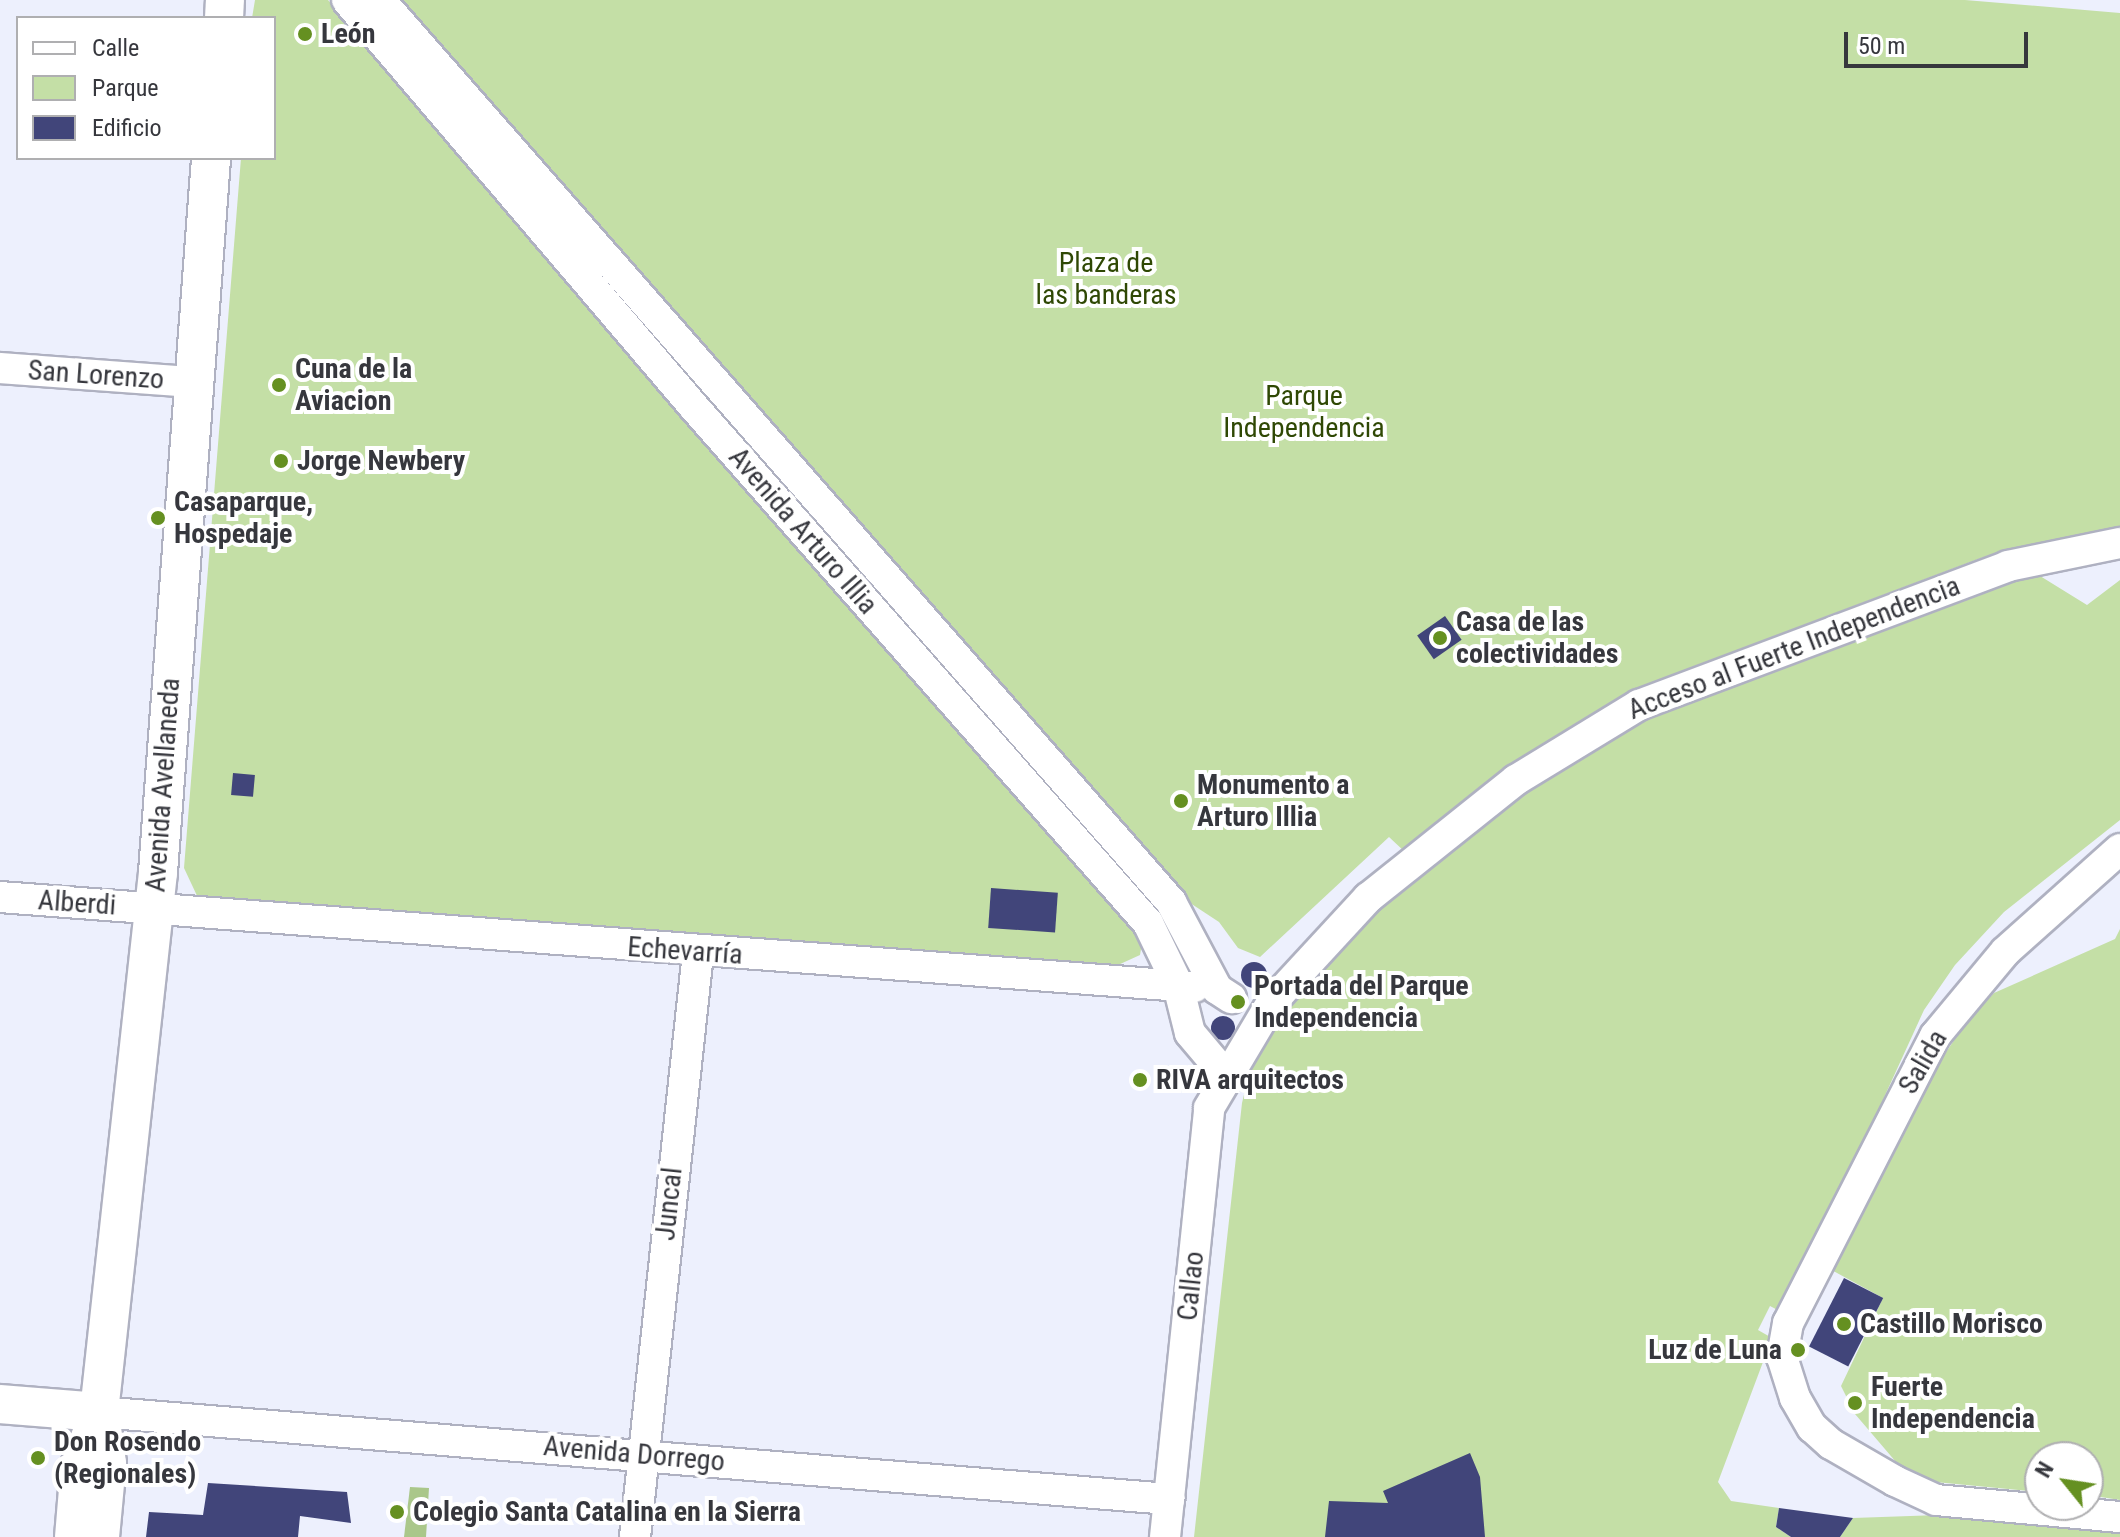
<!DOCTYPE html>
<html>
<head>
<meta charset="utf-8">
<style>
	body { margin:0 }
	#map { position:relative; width:2120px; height:1537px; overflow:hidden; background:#edf0fd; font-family:"Roboto Condensed",sans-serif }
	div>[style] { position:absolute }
	.green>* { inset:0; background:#c4dfa6 }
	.forest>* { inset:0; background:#aac78a }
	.building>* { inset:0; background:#41457a; transform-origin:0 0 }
	.round { border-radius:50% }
	.roads { filter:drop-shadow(2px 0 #afb1c1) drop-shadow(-2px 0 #afb1c1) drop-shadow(0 2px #afb1c1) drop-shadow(0 -2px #afb1c1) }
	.minor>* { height:30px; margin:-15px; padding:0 15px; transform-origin:15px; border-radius:15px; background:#fff }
	.major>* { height:38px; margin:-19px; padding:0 19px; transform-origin:19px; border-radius:19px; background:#fff }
	.dots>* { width:22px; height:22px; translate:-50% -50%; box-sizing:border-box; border:4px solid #fff; border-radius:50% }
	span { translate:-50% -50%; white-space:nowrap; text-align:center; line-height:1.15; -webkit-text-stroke:8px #fff; paint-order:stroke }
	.poi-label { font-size:28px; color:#36373d; font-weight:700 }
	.left { translate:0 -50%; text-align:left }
	.right { translate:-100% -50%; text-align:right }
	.park-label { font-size:28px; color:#2f4804 }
	.street-label { font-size:28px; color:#36373d }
	.legend { position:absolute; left:16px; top:16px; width:260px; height:144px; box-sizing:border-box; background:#fff; border:2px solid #afafb1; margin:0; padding:10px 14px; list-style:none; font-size:24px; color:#36373d }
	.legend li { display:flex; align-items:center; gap:16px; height:40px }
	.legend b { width:40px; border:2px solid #afafb1 }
	.north { position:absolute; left:2024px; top:1441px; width:80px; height:80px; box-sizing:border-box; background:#fff; border:2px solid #afafb1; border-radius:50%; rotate:300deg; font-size:22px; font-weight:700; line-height:32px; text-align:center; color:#36373d }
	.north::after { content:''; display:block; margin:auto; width:28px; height:36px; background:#659021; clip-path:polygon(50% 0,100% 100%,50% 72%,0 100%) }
	.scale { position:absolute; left:1844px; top:32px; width:184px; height:36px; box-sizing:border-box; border:4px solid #36373d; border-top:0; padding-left:10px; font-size:24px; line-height:28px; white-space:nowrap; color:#36373d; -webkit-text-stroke:6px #fff; paint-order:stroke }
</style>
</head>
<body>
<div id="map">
	<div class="green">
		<i style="clip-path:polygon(255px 0,328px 0,1143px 937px,1140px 955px,1118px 965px,199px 900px,184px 868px,241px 158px,274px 158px,274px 18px,252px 18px)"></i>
		<i style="clip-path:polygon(399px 0,1965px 0,2120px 13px,2120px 529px,1981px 558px,1730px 653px,1632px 700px,1405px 852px,1389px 837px,1260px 957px,1238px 948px,1219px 922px,1184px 899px)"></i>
		<i style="clip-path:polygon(2032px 571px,2087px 605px,2120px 580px,2120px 820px,2004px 912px,1955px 965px,1924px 1010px,1785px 1314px,1770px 1306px,1758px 1330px,1772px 1338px,1718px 1482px,1731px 1501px,1779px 1508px,1776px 1527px,1791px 1537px,1194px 1537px,1242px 1103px,1253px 1057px,1287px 1000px,1337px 941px,1508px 802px,1640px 719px)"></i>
		<i style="clip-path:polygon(2120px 929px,2120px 1500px,2088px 1495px,2088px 1457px,2040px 1457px,2040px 1492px,1925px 1481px,1902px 1469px,1855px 1414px,1841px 1386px,1883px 1298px,1826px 1267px,1932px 1073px,1969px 1018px,1994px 993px,2115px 939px)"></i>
		<i style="clip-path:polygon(1939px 1515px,2120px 1534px,2120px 1537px,1840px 1537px,1853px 1518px)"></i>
	</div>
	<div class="forest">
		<i style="clip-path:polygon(410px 1487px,429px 1488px,426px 1537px,404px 1537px)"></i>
	</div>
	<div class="building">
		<i style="left:1445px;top:616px;width:29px;height:34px;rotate:55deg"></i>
		<i style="left:233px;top:773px;width:22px;height:22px;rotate:5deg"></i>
		<i style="left:991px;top:888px;width:67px;height:40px;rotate:4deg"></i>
		<i class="round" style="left:1241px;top:962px;width:26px;height:26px"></i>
		<i class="round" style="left:1211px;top:1016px;width:24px;height:24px"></i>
		<i style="left:1844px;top:1278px;width:44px;height:77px;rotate:27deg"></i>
		<i style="clip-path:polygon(1470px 1453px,1480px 1477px,1485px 1537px,1325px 1537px,1329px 1501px,1388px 1503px,1383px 1491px)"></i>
		<i style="clip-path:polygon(208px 1483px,347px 1492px,351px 1523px,300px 1516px,298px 1537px,146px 1537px,149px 1512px,203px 1515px)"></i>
		<i style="clip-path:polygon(1779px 1508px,1853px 1518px,1840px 1537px,1791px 1537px,1776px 1527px)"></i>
	</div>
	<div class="roads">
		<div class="minor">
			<i style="left:347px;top:0;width:535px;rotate:49.55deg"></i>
			<i style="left:694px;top:407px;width:687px;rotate:48.66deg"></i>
			<i style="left:1148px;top:923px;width:69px;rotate:64.2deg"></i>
			<i style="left:1178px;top:985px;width:49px;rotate:76deg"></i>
			<i style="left:1190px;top:1033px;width:59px;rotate:49.8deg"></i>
			<i style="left:380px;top:0;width:1200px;rotate:48.75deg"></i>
			<i style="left:1171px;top:902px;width:98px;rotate:62.1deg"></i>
			<i style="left:1217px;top:989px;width:17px;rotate:33deg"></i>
			<i style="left:0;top:368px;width:192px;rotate:4.2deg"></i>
			<i style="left:2120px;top:849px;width:154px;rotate:138.2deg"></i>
			<i style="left:2005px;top:952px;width:109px;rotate:129.8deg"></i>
			<i style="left:1935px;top:1036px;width:322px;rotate:117.1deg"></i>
			<i style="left:1788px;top:1323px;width:35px;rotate:100deg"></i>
			<i style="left:1782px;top:1357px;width:43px;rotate:72.4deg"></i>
			<i style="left:1795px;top:1398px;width:34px;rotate:60deg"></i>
			<i style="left:1812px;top:1427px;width:25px;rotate:42deg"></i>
			<i style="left:1831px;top:1444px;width:74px;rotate:30deg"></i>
			<i style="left:1895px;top:1481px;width:45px;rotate:24.9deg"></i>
			<i style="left:1936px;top:1500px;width:185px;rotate:5.3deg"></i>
			<i style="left:0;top:897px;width:1198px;rotate:4.31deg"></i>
			<i style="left:99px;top:1412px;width:1074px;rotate:4.65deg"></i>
			<i style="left:635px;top:1537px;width:587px;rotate:-83.84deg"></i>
			<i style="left:1165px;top:1537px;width:431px;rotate:-84.1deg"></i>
			<i style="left:1209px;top:1108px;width:123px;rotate:-59.3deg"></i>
			<i style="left:1272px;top:1002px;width:142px;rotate:-47.3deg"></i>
			<i style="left:1368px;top:898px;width:189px;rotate:-38.6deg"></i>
			<i style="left:1516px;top:780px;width:144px;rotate:-31.4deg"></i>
			<i style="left:1639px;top:705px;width:394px;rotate:-20.6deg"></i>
			<i style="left:2008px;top:566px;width:114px;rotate:-11.6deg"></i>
		</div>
		<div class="major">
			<i style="left:224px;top:18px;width:18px;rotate:-87deg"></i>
			<i style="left:0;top:1404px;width:99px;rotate:4.6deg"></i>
			<i style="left:74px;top:1537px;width:71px;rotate:-85.2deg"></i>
			<i style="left:80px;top:1466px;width:57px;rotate:-70.6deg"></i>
			<i style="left:99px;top:1412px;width:543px;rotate:-83.76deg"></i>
			<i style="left:158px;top:872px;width:716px;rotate:-85.75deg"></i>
			<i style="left:100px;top:1537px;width:74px;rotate:-84.6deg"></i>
			<i style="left:107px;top:1463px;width:41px;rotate:-98.3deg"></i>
		</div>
	</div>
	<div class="dots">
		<i style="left:305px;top:34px;background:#659021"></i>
		<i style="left:279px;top:385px;background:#659021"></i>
		<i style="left:281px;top:461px;background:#659021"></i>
		<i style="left:158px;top:518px;background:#659021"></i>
		<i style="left:1440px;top:638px;background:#659021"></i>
		<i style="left:1181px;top:801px;background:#659021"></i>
		<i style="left:1238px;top:1002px;background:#659021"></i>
		<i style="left:1140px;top:1080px;background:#659021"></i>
		<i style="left:1844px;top:1324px;background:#659021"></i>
		<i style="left:1798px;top:1350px;background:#659021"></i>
		<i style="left:1855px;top:1403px;background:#659021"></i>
		<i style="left:38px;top:1458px;background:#659021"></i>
		<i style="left:397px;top:1512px;background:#659021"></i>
	</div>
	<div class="poi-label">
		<span class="left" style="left:321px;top:34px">León</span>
		<span class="left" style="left:295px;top:385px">Cuna de la<br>Aviacion</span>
		<span class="left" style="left:297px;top:461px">Jorge Newbery</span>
		<span class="left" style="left:174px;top:518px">Casaparque,<br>Hospedaje</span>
		<span class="left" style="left:1456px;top:638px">Casa de las<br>colectividades</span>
		<span class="left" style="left:1197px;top:801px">Monumento a<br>Arturo Illia</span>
		<span class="left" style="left:1254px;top:1002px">Portada del Parque<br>Independencia</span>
		<span class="left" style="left:1156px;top:1080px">RIVA arquitectos</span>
		<span class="left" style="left:1860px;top:1324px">Castillo Morisco</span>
		<span class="right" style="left:1782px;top:1350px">Luz de Luna</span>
		<span class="left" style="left:1871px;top:1403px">Fuerte<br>Independencia</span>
		<span class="left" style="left:54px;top:1458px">Don Rosendo<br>(Regionales)</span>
		<span class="left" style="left:413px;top:1512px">Colegio Santa Catalina en la Sierra</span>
	</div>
	<div class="park-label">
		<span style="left:1106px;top:279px">Plaza de<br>las banderas</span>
		<span style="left:1304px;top:412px">Parque<br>Independencia</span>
	</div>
	<div class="street-label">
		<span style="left:96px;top:375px;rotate:4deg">San Lorenzo</span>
		<span style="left:803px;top:531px;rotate:49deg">Avenida Arturo Illia</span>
		<span style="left:1794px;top:648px;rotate:-21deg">Acceso al Fuerte Independencia</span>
		<span style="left:163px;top:785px;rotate:-86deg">Avenida Avellaneda</span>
		<span style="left:77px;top:903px;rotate:4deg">Alberdi</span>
		<span style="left:685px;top:951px;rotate:4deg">Echevarría</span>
		<span style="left:1923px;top:1062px;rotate:-60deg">Salida</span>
		<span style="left:669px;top:1204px;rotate:-84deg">Juncal</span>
		<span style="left:1191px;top:1286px;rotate:-84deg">Callao</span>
		<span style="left:634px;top:1454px;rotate:5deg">Avenida Dorrego</span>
	</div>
	<ul class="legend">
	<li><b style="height:10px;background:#fff"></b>Calle</li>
	<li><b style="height:22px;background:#c4dfa6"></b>Parque</li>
	<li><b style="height:22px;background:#41457a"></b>Edificio</li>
	</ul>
	<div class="north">N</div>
	<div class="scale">50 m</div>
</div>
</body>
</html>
